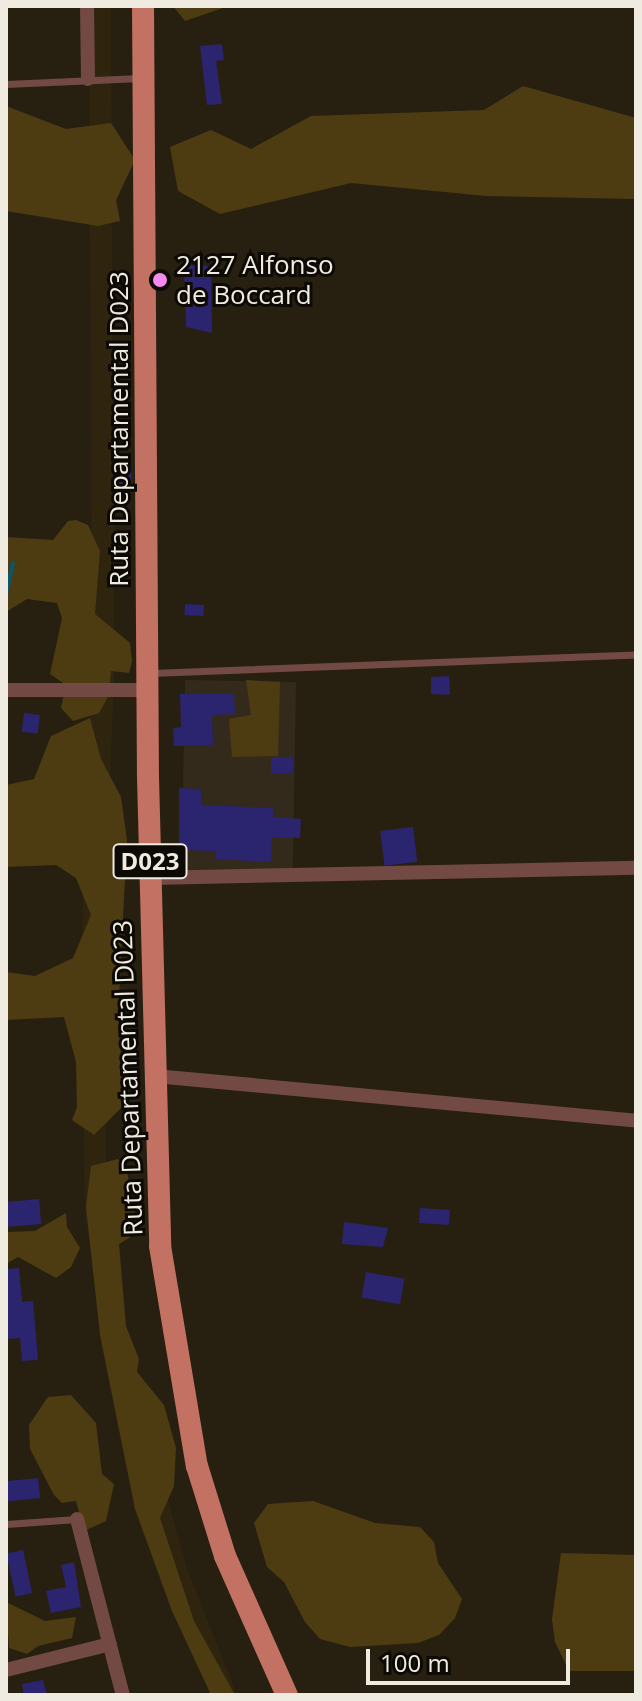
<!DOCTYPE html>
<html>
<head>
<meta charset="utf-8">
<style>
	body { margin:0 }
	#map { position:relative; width:642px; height:1701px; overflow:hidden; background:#272011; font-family:"Open Sans",sans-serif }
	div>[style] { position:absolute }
	.industrial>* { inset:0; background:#342a1b; transform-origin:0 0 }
	.built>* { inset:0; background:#2f250f }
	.green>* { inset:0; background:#4d3c11 }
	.stream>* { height:4px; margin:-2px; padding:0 2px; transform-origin:2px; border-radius:2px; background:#0a566a }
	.building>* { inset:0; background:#2b246e; transform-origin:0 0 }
	.service>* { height:7px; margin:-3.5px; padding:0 3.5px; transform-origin:3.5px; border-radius:3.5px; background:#724a43 }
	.minor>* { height:14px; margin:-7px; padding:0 7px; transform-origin:7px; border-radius:7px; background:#724a43 }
	.primary>* { height:22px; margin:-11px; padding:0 11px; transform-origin:11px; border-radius:11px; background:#c27163 }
	.dots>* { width:22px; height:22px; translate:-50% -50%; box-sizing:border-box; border:4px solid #0d0a05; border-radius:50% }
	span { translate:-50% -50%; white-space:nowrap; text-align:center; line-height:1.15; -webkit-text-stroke:6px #0d0a05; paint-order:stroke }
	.shield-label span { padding:2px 6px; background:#0d0a05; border:2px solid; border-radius:6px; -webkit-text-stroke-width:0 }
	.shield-label { font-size:24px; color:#f0ebe1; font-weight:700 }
	.poi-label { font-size:26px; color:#f0ebe1 }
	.left { translate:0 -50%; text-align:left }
	.street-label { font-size:26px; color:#f0ebe1 }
	.frame { position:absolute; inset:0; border:8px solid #f0ebe1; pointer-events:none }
	.scale { position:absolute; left:366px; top:1649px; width:204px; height:36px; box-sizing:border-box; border:4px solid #f0ebe1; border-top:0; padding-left:10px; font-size:24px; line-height:28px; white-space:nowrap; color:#f0ebe1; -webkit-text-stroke:6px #0d0a05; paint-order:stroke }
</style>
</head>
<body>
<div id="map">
	<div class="industrial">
		<i style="left:185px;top:680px;width:111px;height:192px;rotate:1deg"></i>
	</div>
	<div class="built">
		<i style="clip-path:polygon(89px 6px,111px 6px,114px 677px,103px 966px,107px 1213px,126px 1346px,186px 1566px,237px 1695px,214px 1695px,105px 1349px,85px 1211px,81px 963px,92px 676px)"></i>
	</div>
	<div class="green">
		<i style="clip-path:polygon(173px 6px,229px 6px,185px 21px)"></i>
		<i style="clip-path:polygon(523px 86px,636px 118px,636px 199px,486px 196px,351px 183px,220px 214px,178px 191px,170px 147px,211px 130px,251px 149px,311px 116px,484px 110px)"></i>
		<i style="clip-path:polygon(6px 106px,66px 129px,111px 123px,135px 160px,116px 200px,120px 221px,98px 226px,6px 211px)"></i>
		<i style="clip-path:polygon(76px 520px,88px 525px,100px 551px,95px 614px,130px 643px,132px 661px,129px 673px,111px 671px,109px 695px,99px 713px,73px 721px,61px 708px,66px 685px,50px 674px,62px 618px,57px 603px,27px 599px,6px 612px,6px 537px,53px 540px,68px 521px)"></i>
		<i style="clip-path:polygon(246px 680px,280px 682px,278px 756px,232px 757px,229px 719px,251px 715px)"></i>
		<i style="clip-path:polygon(90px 718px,101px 759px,121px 797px,127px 840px,118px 1017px,125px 1104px,94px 1135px,72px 1120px,77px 1107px,76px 1062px,64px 1017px,6px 1020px,6px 972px,35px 976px,73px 958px,91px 915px,76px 878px,56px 865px,6px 867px,6px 785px,34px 779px,51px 736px)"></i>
		<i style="clip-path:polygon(118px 1159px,126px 1166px,136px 1219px,129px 1238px,119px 1244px,126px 1326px,139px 1359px,137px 1372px,164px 1405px,176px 1448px,174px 1486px,160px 1518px,194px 1621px,235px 1695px,211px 1695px,172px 1611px,135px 1509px,100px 1335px,86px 1207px,91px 1166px)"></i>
		<i style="clip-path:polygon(66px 1213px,67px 1227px,80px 1248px,71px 1267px,56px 1278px,18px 1257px,6px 1264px,6px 1232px,35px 1231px)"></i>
		<i style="clip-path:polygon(71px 1395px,96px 1423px,102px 1474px,114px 1484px,106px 1521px,84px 1531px,76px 1501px,62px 1503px,54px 1495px,30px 1449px,29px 1425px,48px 1397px)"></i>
		<i style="clip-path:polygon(313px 1501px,375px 1523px,420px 1527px,434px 1542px,438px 1563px,462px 1599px,455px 1618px,439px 1635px,418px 1643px,350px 1647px,320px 1639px,305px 1622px,284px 1582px,267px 1567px,254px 1523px,268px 1504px)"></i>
		<i style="clip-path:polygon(561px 1553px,636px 1555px,636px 1671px,569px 1671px,555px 1642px,552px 1619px)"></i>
		<i style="clip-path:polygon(6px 1602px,45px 1621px,76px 1617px,72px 1638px,38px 1646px,27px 1654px,9px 1648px)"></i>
	</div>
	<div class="stream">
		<i style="left:6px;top:595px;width:33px;rotate:-78deg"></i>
	</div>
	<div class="building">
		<i style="clip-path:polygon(222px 44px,224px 60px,216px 61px,222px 104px,207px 105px,200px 46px)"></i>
		<i style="clip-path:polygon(184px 265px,211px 266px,212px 333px,186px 327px)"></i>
		<i style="left:131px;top:468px;width:22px;height:13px;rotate:87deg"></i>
		<i style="left:185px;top:604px;width:19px;height:11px;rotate:3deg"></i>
		<i style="clip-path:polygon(449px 676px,450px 695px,431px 694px,431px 677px)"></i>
		<i style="clip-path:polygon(211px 693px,234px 694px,235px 714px,212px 715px,213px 745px,174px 746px,173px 728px,181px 727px,180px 694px)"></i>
		<i style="left:24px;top:713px;width:16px;height:19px;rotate:7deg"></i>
		<i style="left:293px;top:757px;width:16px;height:22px;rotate:90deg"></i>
		<i style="clip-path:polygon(179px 788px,201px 789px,201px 805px,273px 808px,273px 817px,301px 819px,300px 838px,272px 837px,271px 862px,215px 859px,216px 851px,179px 850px)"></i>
		<i style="left:413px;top:827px;width:35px;height:33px;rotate:83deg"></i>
		<i style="left:39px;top:1199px;width:25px;height:33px;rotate:85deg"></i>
		<i style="left:420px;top:1208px;width:30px;height:15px;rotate:4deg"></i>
		<i style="clip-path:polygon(344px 1222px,388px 1228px,383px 1247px,342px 1244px)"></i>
		<i style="clip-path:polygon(19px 1268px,22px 1302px,33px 1301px,38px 1360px,22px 1361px,20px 1338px,6px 1339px,6px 1269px)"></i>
		<i style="left:366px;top:1272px;width:39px;height:26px;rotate:10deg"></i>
		<i style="left:38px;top:1478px;width:20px;height:32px;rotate:84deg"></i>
		<i style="left:23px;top:1550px;width:44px;height:17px;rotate:78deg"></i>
		<i style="clip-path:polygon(74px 1562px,81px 1607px,51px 1613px,46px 1591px,66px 1587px,61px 1565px)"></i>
		<i style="clip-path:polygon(43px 1680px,47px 1695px,24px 1695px,22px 1684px)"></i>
	</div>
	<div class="service">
		<i style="left:6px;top:84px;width:134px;rotate:-2.6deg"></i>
		<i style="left:151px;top:673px;width:485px;rotate:-2.2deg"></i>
		<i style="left:6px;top:1524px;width:71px;rotate:-4deg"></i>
	</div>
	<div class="minor">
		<i style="left:87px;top:6px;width:73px;rotate:89.2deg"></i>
		<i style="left:6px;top:690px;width:143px"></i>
		<i style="left:150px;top:878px;width:486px;rotate:-1.2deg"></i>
		<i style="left:155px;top:1076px;width:483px;rotate:5.3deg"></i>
		<i style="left:77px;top:1519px;width:182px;rotate:75.4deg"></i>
		<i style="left:6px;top:1670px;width:107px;rotate:-14deg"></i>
	</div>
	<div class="primary">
		<i style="left:143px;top:6px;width:771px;rotate:89.63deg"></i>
		<i style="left:148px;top:777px;width:469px;rotate:88.5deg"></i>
		<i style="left:160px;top:1246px;width:223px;rotate:80.5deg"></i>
		<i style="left:197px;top:1466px;width:94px;rotate:72.7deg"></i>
		<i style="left:225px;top:1556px;width:152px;rotate:66deg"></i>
	</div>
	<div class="dots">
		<i style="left:160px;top:280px;background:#f589ef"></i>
	</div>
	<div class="shield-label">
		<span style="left:150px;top:861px">D023</span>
	</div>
	<div class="poi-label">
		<span class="left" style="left:176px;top:280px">2127 Alfonso<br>de Boccard</span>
	</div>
	<div class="street-label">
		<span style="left:119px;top:429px;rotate:-90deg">Ruta Departamental D023</span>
		<span style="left:128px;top:1078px;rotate:-92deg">Ruta Departamental D023</span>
	</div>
	<div class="frame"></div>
	<div class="scale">100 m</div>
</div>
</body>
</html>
